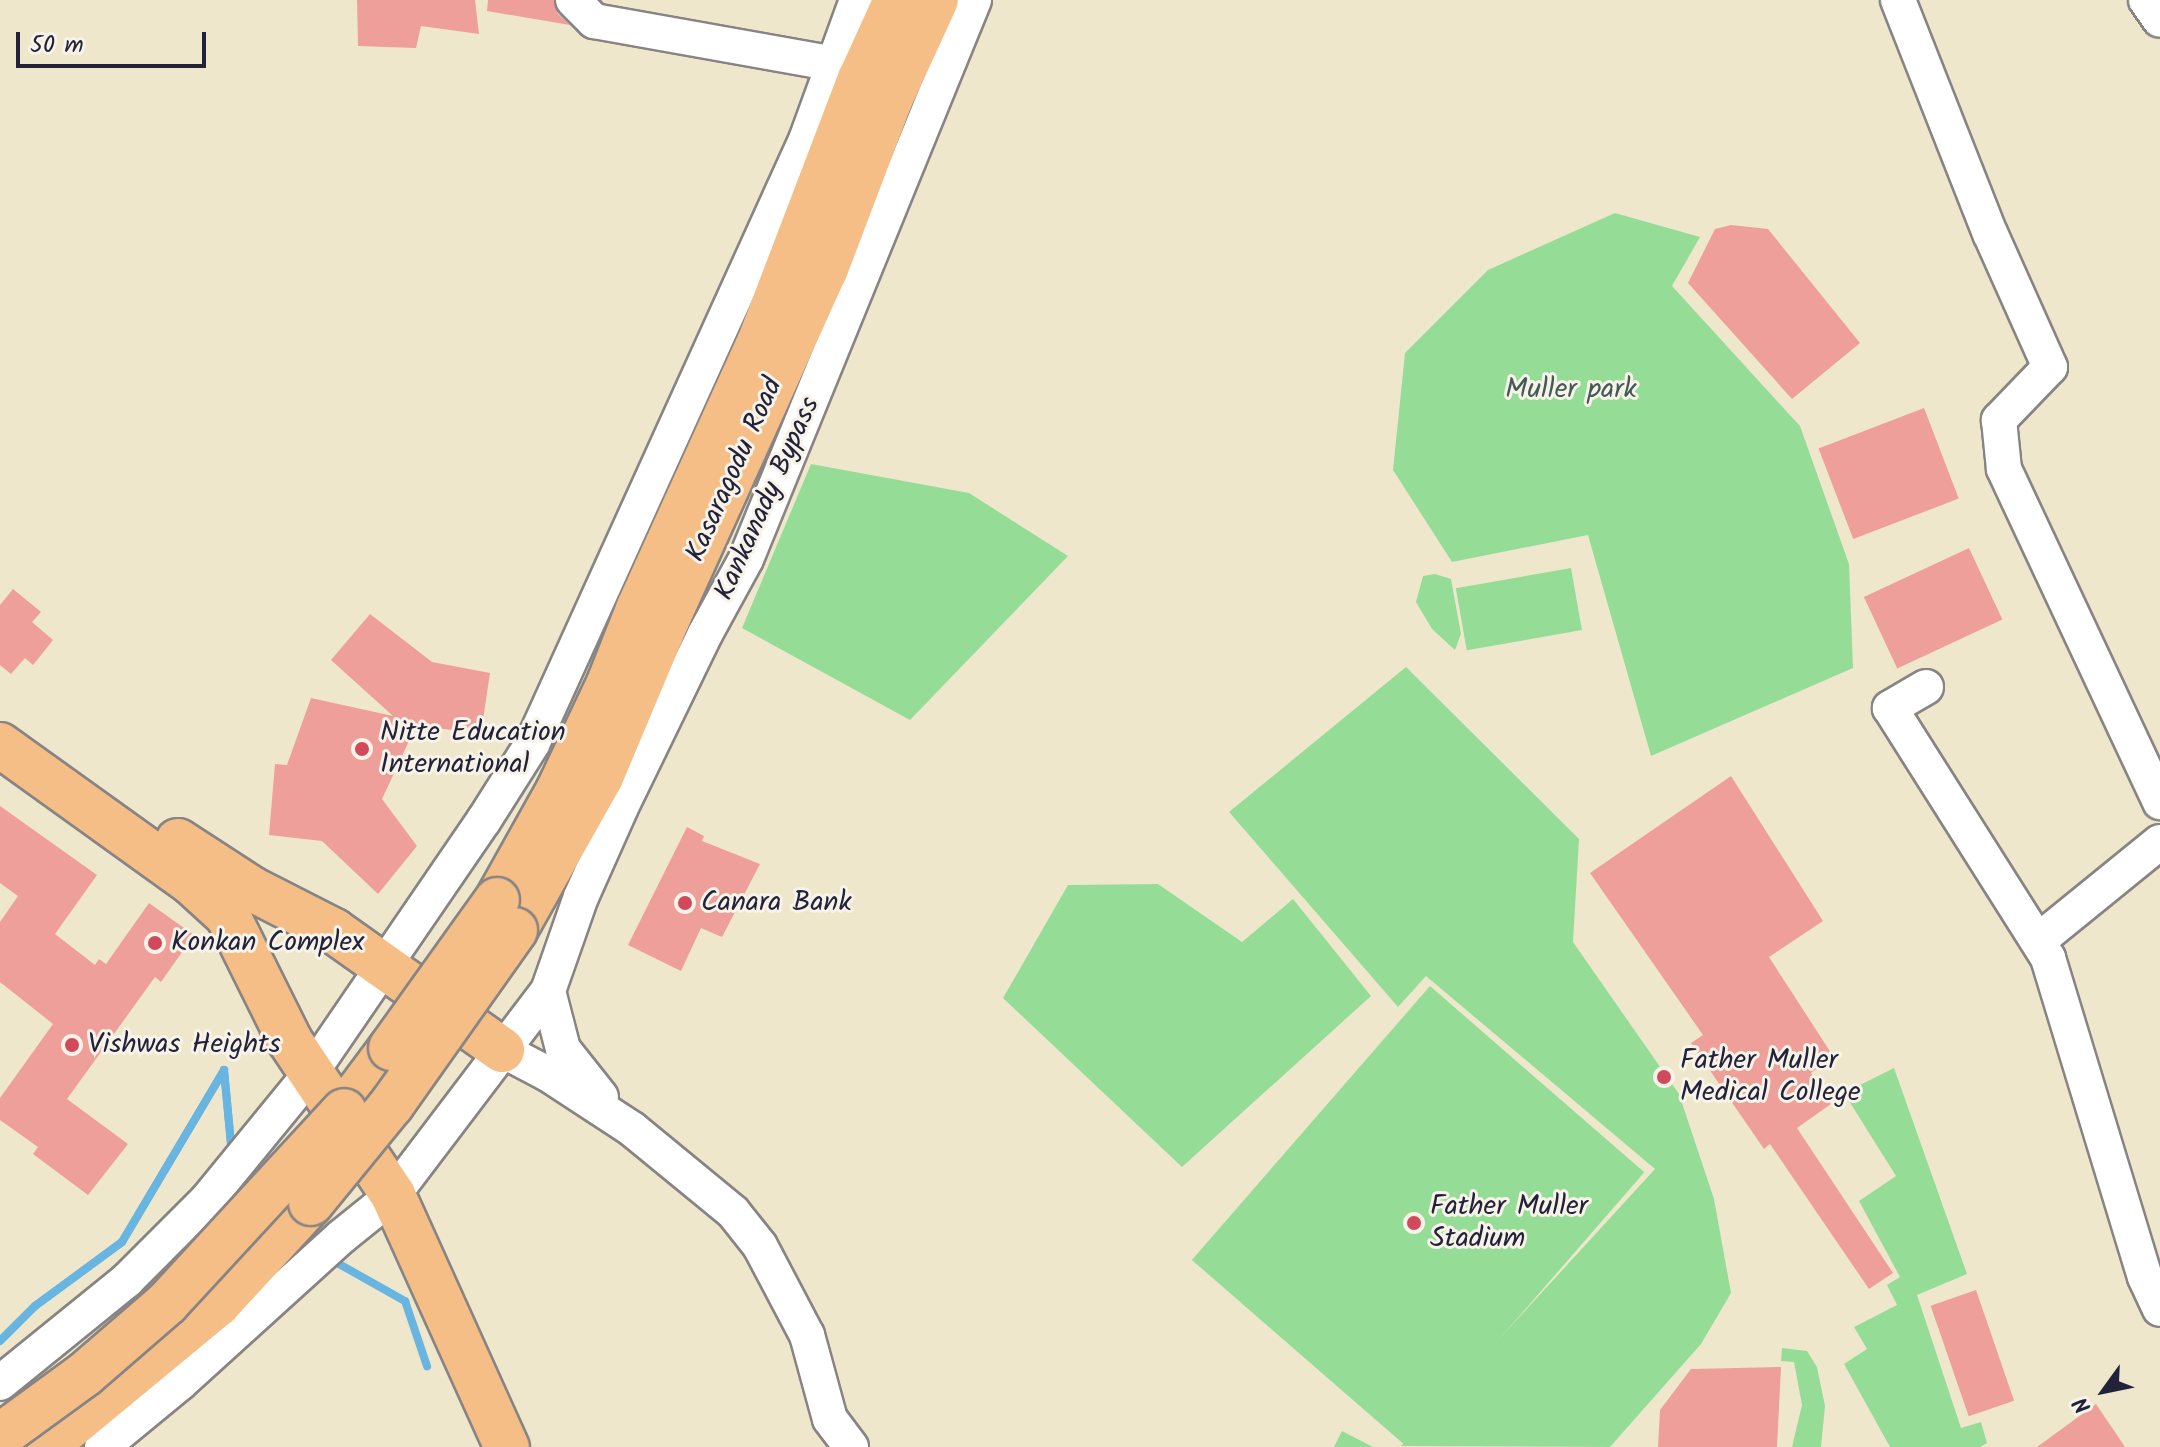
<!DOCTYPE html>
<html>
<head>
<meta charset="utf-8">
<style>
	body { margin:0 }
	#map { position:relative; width:2160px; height:1447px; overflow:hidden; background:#efe7cc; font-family:Kalam,sans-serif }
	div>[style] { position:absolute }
	.green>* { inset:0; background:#95dd97; transform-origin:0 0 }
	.stream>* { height:8px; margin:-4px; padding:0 4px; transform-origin:4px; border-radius:4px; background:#69b5e2 }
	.building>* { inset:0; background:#ef9f9a; transform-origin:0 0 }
	.roads { filter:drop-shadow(2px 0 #888484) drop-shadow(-2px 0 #888484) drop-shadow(0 2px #888484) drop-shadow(0 -2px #888484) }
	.minor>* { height:34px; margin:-17px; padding:0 17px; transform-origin:17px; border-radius:17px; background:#fff }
	.major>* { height:44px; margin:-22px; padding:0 22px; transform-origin:22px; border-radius:22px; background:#f6be87 }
	.highway>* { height:44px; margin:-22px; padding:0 22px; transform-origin:22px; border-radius:22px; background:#f6be87 }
	.bridges { filter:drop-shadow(2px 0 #888484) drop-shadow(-2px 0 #888484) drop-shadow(0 2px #888484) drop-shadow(0 -2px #888484) }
	.highway-bridge>* { height:44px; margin:-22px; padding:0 22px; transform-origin:22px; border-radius:22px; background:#f6be87 }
	.dots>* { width:22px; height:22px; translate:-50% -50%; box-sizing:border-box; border:4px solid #f7f3e8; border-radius:50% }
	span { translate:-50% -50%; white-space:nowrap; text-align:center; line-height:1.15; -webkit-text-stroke:6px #f7f3e8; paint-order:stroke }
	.park-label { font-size:28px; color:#445a57 }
	.street-label { font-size:28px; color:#22223b }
	.poi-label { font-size:28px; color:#22223b }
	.left { translate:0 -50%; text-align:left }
	.north { position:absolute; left:2064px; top:1351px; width:80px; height:80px; -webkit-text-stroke:6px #f7f3e8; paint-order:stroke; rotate:237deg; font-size:22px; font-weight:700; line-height:32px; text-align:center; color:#22223b }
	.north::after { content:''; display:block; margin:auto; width:28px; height:36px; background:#22223b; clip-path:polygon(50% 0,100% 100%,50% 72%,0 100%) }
	.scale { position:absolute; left:16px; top:32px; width:190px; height:36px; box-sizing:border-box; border:4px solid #22223b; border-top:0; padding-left:10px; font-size:24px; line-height:28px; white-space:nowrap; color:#22223b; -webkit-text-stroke:6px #f7f3e8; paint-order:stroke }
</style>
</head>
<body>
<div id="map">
	<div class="green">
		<i style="clip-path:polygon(1615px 213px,1700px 237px,1672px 286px,1800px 426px,1849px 564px,1853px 668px,1651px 756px,1588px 535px,1452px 562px,1393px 470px,1405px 353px,1488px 270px)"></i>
		<i style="clip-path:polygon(811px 464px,969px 493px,1068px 556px,910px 720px,742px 628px)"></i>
		<i style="left:1571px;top:568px;width:63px;height:117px;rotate:80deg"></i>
		<i style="clip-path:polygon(1435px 574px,1451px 579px,1461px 634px,1455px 650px,1432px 629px,1416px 602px,1423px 576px)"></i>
		<i style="clip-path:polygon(1406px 667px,1579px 839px,1573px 942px,1679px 1094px,1714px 1199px,1731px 1293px,1701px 1344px,1610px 1447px,1401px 1446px,1655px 1169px,1426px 976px,1398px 1007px,1229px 812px)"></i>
		<i style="clip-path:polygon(1158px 884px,1242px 942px,1293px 899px,1371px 996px,1182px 1167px,1003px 998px,1068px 885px)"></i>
		<i style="left:1430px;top:986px;width:284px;height:363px;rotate:41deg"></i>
		<i style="clip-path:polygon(1894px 1068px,1967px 1274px,1917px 1295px,1961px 1428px,1981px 1422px,1987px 1443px,1980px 1447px,1890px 1447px,1844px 1364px,1867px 1349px,1854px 1327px,1897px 1305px,1887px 1285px,1900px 1277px,1859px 1201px,1896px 1176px,1844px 1093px)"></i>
		<i style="clip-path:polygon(1782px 1348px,1807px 1351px,1817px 1367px,1825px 1406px,1821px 1447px,1792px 1447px,1802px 1405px,1794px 1362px,1781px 1361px)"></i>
		<i style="clip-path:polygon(1342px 1431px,1373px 1447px,1334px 1447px)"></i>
	</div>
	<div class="stream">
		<i style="left:339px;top:1264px;width:76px;rotate:29.3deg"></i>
		<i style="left:405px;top:1301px;width:69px;rotate:71.3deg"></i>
		<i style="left:0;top:1341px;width:49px;rotate:-45deg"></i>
		<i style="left:35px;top:1306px;width:108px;rotate:-36.3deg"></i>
		<i style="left:122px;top:1242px;width:200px;rotate:-59.3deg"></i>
		<i style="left:224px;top:1070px;width:84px;rotate:84.6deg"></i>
		<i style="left:0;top:1341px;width:49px;rotate:-45deg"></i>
		<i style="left:35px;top:1306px;width:108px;rotate:-36.3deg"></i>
		<i style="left:122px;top:1242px;width:200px;rotate:-59.3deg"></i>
		<i style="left:224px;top:1070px;width:85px;rotate:84.6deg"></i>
	</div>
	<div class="building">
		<i style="clip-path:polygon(357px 0,475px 0,479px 34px,421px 26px,416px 48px,358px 46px)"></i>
		<i style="clip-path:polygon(488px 0,554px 0,558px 14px,570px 25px,487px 11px)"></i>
		<i style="clip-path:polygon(1731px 225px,1768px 229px,1860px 343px,1792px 399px,1688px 283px,1715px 229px)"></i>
		<i style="left:1924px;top:408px;width:97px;height:113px;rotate:69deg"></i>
		<i style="left:1969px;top:548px;width:79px;height:116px;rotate:65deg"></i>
		<i style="clip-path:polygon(13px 589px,41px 612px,32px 622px,53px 640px,33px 665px,25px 658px,11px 674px,0 665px,0 605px)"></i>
		<i style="clip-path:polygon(370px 614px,432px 662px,490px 673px,481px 733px,416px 726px,382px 799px,417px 846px,378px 894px,322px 841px,269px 835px,275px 764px,287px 765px,311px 698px,393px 716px,331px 660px)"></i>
		<i style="clip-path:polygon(1731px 776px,1823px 921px,1769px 957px,1833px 1056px,1811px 1073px,1831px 1104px,1797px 1128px,1893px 1273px,1869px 1289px,1770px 1144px,1764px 1149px,1691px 1043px,1703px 1035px,1590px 873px)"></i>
		<i style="clip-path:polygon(0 806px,97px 875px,55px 934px,95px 965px,99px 959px,106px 964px,149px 903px,194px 935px,161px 982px,155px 977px,67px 1099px,128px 1144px,88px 1195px,33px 1154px,38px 1147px,0 1120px,0 1098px,53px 1024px,0 982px,0 922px,18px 896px,0 883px)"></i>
		<i style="clip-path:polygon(687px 827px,704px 836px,702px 841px,760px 864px,722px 937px,701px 928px,681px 971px,628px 945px)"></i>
		<i style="left:1976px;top:1290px;width:117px;height:48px;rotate:71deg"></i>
		<i style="clip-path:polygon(1781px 1367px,1777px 1447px,1658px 1447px,1660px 1410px,1691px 1369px)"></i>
		<i style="clip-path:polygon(2096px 1404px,2125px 1447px,2037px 1447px)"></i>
	</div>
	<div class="roads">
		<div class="minor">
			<i style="left:573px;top:0;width:30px;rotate:45deg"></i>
			<i style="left:594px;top:21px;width:245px;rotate:10.1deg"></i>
			<i style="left:1898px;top:0;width:251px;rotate:68.5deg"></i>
			<i style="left:1990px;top:233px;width:147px;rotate:65.9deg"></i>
			<i style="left:2050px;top:367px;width:74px;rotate:133.9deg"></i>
			<i style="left:1999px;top:420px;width:49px;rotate:84.2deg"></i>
			<i style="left:2004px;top:469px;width:368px;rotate:64.9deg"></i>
			<i style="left:2146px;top:0;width:24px;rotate:55deg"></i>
			<i style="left:1926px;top:687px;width:42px;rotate:149.7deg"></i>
			<i style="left:1890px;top:708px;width:296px;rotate:57.7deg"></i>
			<i style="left:2048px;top:958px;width:333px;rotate:73.1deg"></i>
			<i style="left:2145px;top:1277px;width:35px;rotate:65deg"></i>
			<i style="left:2038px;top:941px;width:157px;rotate:-39.1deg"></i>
			<i style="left:548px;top:991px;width:60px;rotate:75.5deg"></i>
			<i style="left:563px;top:1049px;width:61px;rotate:51.6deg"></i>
			<i style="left:502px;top:1050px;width:52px;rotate:27.6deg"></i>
			<i style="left:548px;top:1074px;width:100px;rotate:33.2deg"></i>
			<i style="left:632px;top:1129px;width:131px;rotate:39.4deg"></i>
			<i style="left:733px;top:1212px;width:43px;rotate:51.5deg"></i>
			<i style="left:760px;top:1246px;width:101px;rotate:62.2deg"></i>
			<i style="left:807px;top:1335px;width:87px;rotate:74.7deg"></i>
			<i style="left:830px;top:1419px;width:35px;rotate:53deg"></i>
			<i style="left:0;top:1383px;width:164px;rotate:-39deg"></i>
			<i style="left:127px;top:1280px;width:113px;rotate:-45deg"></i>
			<i style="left:207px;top:1200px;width:163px;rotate:-50.7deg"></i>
			<i style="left:310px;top:1074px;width:308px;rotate:-55.6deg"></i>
			<i style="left:484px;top:820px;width:90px;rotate:-57.7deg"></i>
			<i style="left:532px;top:744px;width:663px;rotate:-65.6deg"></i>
			<i style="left:806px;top:140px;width:149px;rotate:-70deg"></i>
			<i style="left:102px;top:1447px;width:101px;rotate:-39.4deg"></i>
			<i style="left:180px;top:1383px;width:217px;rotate:-42.2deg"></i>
			<i style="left:341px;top:1237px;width:67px;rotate:-38.9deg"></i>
			<i style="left:393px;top:1195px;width:256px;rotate:-52.8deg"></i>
			<i style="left:548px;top:991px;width:100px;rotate:-70.7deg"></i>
			<i style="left:581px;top:897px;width:98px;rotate:-66deg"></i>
			<i style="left:621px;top:807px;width:192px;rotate:-64.1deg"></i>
			<i style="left:705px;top:634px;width:85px;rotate:-61.3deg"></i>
			<i style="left:746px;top:559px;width:604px;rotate:-67.81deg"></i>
		</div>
		<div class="major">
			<i style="left:393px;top:1195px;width:277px;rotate:65.7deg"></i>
		</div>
		<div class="highway">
			<i style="left:0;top:745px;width:236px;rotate:35.7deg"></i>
			<i style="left:192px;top:883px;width:49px;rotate:42.5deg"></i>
			<i style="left:228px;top:916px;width:140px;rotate:63.6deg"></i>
			<i style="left:290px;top:1041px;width:185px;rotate:56.2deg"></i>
			<i style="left:178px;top:841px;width:88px;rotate:33deg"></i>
			<i style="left:252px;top:889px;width:92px;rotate:27.1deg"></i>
			<i style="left:334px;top:931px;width:206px;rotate:35.3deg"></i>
			<i style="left:497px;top:900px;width:127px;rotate:-60.8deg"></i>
			<i style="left:559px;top:789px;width:117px;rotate:-64.7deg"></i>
			<i style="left:609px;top:683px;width:82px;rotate:-68.5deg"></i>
			<i style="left:639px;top:607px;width:290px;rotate:-65.6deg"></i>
			<i style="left:759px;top:343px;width:283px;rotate:-69.1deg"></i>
			<i style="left:860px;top:79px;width:87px;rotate:-65.5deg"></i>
			<i style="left:515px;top:930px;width:176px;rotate:-60.7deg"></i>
			<i style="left:601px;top:777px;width:173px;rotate:-67.2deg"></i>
			<i style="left:668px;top:618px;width:381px;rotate:-65.7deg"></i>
			<i style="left:825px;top:271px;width:183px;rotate:-69.2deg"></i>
			<i style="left:890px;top:100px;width:110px;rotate:-65.3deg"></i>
			<i style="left:344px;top:1111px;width:79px;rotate:-53.3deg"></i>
			<i style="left:45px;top:1447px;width:224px;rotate:-39.6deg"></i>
			<i style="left:218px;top:1304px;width:137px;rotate:-47.4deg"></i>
		</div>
	</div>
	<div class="bridges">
		<div class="highway-bridge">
			<i style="left:391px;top:1048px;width:182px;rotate:-54.4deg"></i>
			<i style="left:311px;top:1203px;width:128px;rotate:-50.7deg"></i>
			<i style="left:392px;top:1104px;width:213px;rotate:-54.7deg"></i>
			<i style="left:0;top:1436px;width:105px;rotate:-36.1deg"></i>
			<i style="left:85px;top:1374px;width:108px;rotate:-40.9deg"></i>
			<i style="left:167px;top:1303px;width:261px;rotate:-47.3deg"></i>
		</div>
	</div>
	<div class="dots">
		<i style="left:362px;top:749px;background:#d1495b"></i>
		<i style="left:685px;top:903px;background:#d1495b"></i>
		<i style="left:155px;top:943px;background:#d1495b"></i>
		<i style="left:72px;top:1045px;background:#d1495b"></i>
		<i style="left:1664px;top:1077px;background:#d1495b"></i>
		<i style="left:1414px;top:1223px;background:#d1495b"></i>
	</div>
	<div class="park-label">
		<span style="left:1571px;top:390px">Muller park</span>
	</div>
	<div class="street-label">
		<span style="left:735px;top:470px;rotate:-66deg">Kasaragodu Road</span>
		<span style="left:768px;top:499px;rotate:-66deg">Kankanady Bypass</span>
	</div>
	<div class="poi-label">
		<span class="left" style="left:380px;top:749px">Nitte Education<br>International</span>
		<span class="left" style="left:701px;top:903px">Canara Bank</span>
		<span class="left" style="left:171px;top:943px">Konkan Complex</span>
		<span class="left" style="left:88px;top:1045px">Vishwas Heights</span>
		<span class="left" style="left:1680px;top:1077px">Father Muller<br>Medical College</span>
		<span class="left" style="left:1430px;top:1223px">Father Muller<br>Stadium</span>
	</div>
	<div class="north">N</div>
	<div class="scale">50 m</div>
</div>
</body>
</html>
